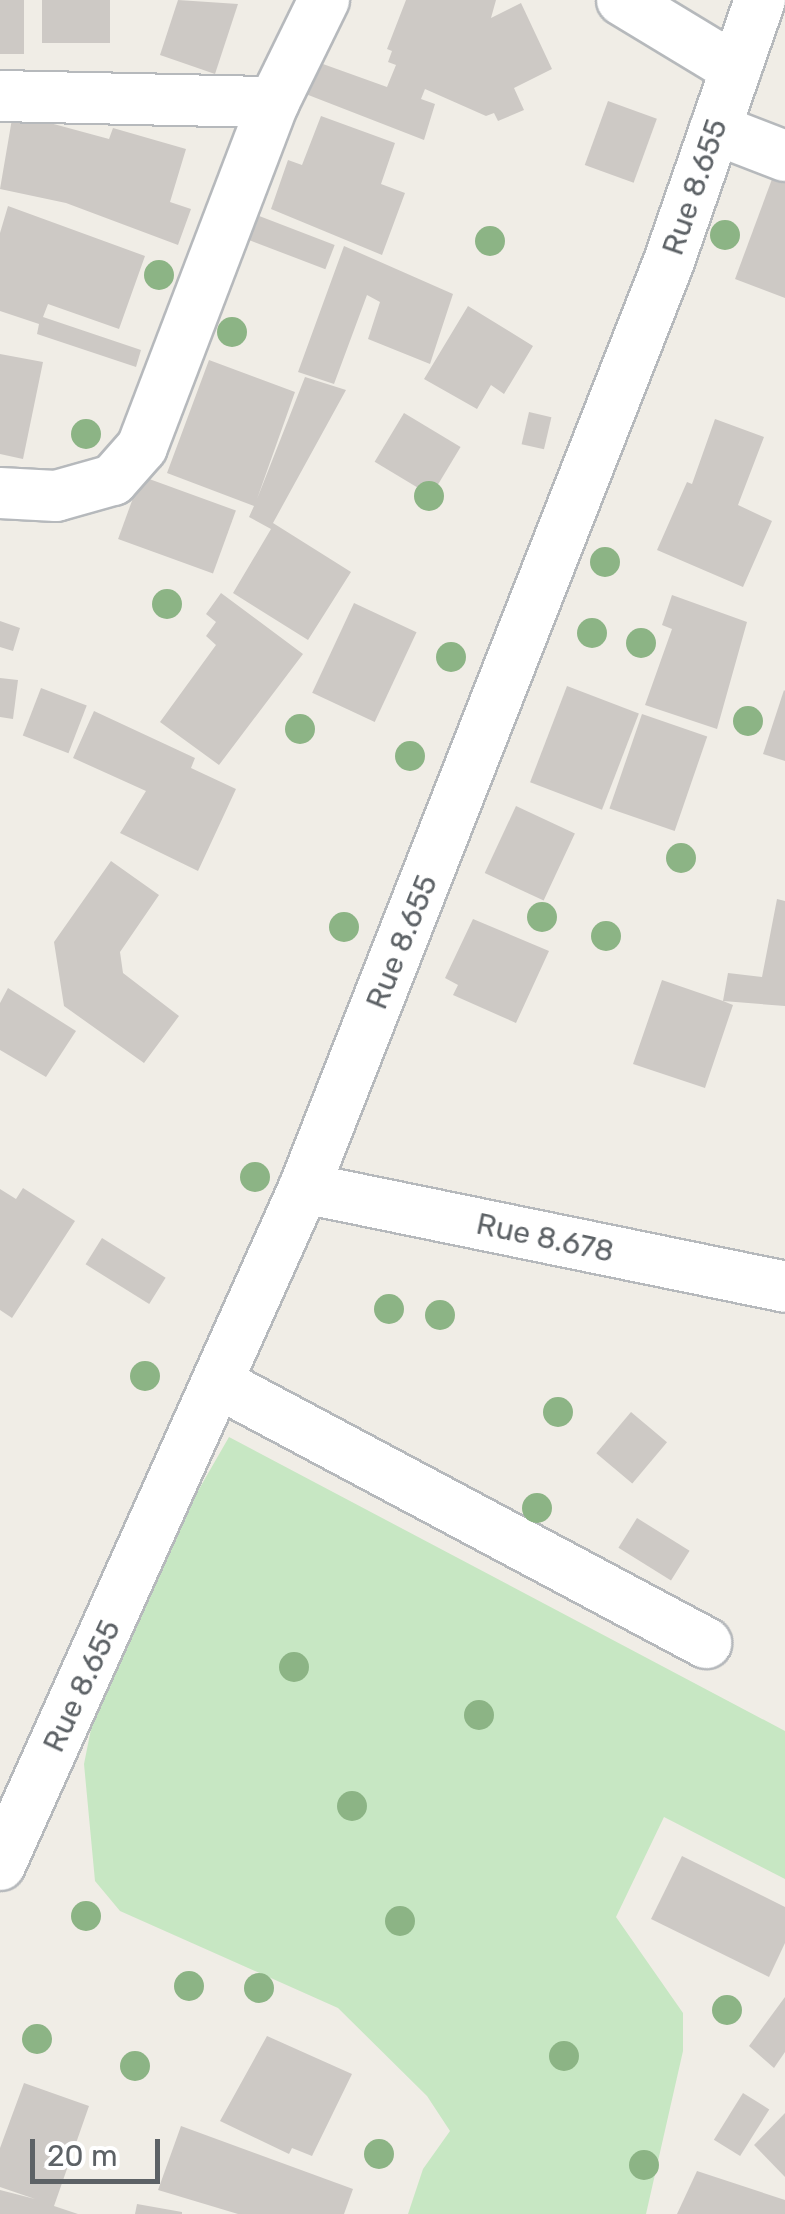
<!DOCTYPE html>
<html>
<head>
<meta charset="utf-8">
<style>
	body { margin:0 }
	#map { position:relative; width:785px; height:2214px; overflow:hidden; background:#f0ede6; font-family:Rubik,sans-serif }
	div>[style] { position:absolute }
	.green>* { inset:0; background:#c7e7c3 }
	.building>* { inset:0; background:#cdc9c5; transform-origin:0 0 }
	.roads { filter:drop-shadow(2px 0 #b6b9bc) drop-shadow(-2px 0 #b6b9bc) drop-shadow(0 2px #b6b9bc) drop-shadow(0 -2px #b6b9bc) }
	.minor>* { height:50px; margin:-25px; padding:0 25px; transform-origin:25px; border-radius:25px; background:#fff }
	.trees>* { width:30px; height:30px; margin:-15px; border-radius:50%; background:#8cb485 }
	span { translate:-50% -50%; white-space:nowrap; text-align:center; line-height:1.15; -webkit-text-stroke:8px #fff; paint-order:stroke }
	.street-label { font-size:30px; color:#5d6266 }
	.scale { position:absolute; left:30px; top:2139px; width:130px; height:45px; box-sizing:border-box; border:5px solid #5d6266; border-top:0; padding-left:12px; font-size:30px; line-height:35px; white-space:nowrap; color:#5d6266; -webkit-text-stroke:8px #fff; paint-order:stroke }
</style>
</head>
<body>
<div id="map">
	<div class="green">
		<i style="clip-path:polygon(229px 1437px,785px 1731px,785px 1879px,664px 1817px,616px 1917px,683px 2013px,683px 2051px,646px 2214px,408px 2214px,423px 2169px,450px 2131px,427px 2096px,338px 2008px,120px 1911px,95px 1881px,84px 1764px,107px 1649px)"></i>
	</div>
	<div class="building">
		<i style="left:0;top:0;width:24px;height:54px"></i>
		<i style="left:42px;top:0;width:68px;height:43px"></i>
		<i style="clip-path:polygon(178px 0,238px 4px,215px 74px,160px 55px)"></i>
		<i style="clip-path:polygon(406px 0,496px 0,491px 18px,521px 3px,552px 69px,514px 88px,524px 110px,498px 121px,494px 113px,486px 116px,425px 89px,421px 99px,435px 104px,424px 140px,298px 91px,309px 59px,387px 87px,396px 65px,388px 62px,392px 51px,387px 49px)"></i>
		<i style="left:608px;top:101px;width:52px;height:68px;rotate:20deg"></i>
		<i style="clip-path:polygon(13px 113px,109px 139px,113px 128px,186px 149px,170px 202px,191px 209px,178px 245px,66px 203px,0 189px)"></i>
		<i style="clip-path:polygon(321px 116px,395px 143px,381px 184px,405px 193px,382px 255px,271px 209px,288px 160px,302px 165px)"></i>
		<i style="clip-path:polygon(775px 171px,785px 174px,785px 298px,735px 279px)"></i>
		<i style="clip-path:polygon(8px 206px,145px 256px,119px 329px,48px 304px,43px 317px,141px 350px,136px 367px,37px 334px,39px 324px,0 311px,0 233px)"></i>
		<i style="left:246px;top:211px;width:95px;height:26px;rotate:21deg"></i>
		<i style="clip-path:polygon(344px 246px,453px 294px,430px 364px,368px 339px,380px 302px,367px 295px,334px 384px,298px 372px)"></i>
		<i style="clip-path:polygon(468px 306px,533px 346px,504px 394px,491px 385px,477px 409px,424px 379px)"></i>
		<i style="clip-path:polygon(0 354px,43px 362px,23px 459px,0 454px)"></i>
		<i style="clip-path:polygon(209px 360px,295px 392px,257px 499px,305px 377px,346px 390px,273px 523px,351px 572px,308px 640px,233px 593px,271px 529px,249px 517px,254px 506px,167px 473px)"></i>
		<i style="left:529px;top:412px;width:23px;height:33px;rotate:13deg"></i>
		<i style="left:404px;top:413px;width:66px;height:57px;rotate:31deg"></i>
		<i style="clip-path:polygon(715px 419px,764px 437px,738px 505px,772px 521px,743px 587px,657px 550px,687px 482px,692px 484px)"></i>
		<i style="left:141px;top:476px;width:101px;height:67px;rotate:20deg"></i>
		<i style="clip-path:polygon(221px 593px,303px 654px,219px 765px,160px 722px,216px 645px,206px 636px,216px 622px,206px 614px)"></i>
		<i style="clip-path:polygon(672px 595px,747px 622px,717px 729px,645px 705px,672px 629px,662px 625px)"></i>
		<i style="left:354px;top:603px;width:69px;height:99px;rotate:25deg"></i>
		<i style="clip-path:polygon(0 621px,20px 628px,13px 651px,0 647px)"></i>
		<i style="clip-path:polygon(0 678px,18px 680px,13px 719px,0 717px)"></i>
		<i style="left:567px;top:686px;width:77px;height:103px;rotate:21deg"></i>
		<i style="left:41px;top:688px;width:49px;height:51px;rotate:21deg"></i>
		<i style="clip-path:polygon(784px 690px,785px 691px,785px 761px,763px 754px)"></i>
		<i style="clip-path:polygon(94px 711px,195px 758px,191px 768px,236px 789px,198px 871px,120px 833px,146px 791px,73px 758px)"></i>
		<i style="left:642px;top:714px;width:69px;height:100px;rotate:19deg"></i>
		<i style="left:516px;top:806px;width:65px;height:74px;rotate:25deg"></i>
		<i style="clip-path:polygon(111px 861px,159px 895px,120px 952px,123px 973px,179px 1016px,144px 1063px,64px 1006px,54px 942px)"></i>
		<i style="clip-path:polygon(777px 899px,785px 901px,785px 1006px,723px 1001px,733px 1005px,705px 1088px,633px 1064px,662px 980px,723px 1001px,728px 973px,762px 977px)"></i>
		<i style="clip-path:polygon(473px 919px,549px 951px,516px 1023px,453px 995px,458px 985px,445px 978px)"></i>
		<i style="clip-path:polygon(8px 988px,76px 1031px,46px 1077px,0 1050px,0 1003px)"></i>
		<i style="clip-path:polygon(23px 1188px,75px 1221px,12px 1318px,0 1310px,0 1189px,16px 1199px)"></i>
		<i style="left:102px;top:1238px;width:75px;height:31px;rotate:32deg"></i>
		<i style="left:631px;top:1412px;width:47px;height:54px;rotate:40deg"></i>
		<i style="left:637px;top:1518px;width:62px;height:35px;rotate:32deg"></i>
		<i style="clip-path:polygon(682px 1856px,785px 1907px,785px 1943px,769px 1977px,651px 1919px)"></i>
		<i style="clip-path:polygon(785px 1997px,785px 2052px,774px 2068px,749px 2046px)"></i>
		<i style="clip-path:polygon(267px 2036px,352px 2074px,312px 2156px,292px 2148px,289px 2154px,220px 2121px)"></i>
		<i style="clip-path:polygon(24px 2083px,89px 2106px,54px 2206px,78px 2214px,0 2214px,0 2190px,35px 2199px,0 2187px,0 2148px)"></i>
		<i style="left:743px;top:2093px;width:31px;height:55px;rotate:32deg"></i>
		<i style="clip-path:polygon(785px 2113px,785px 2177px,754px 2145px)"></i>
		<i style="clip-path:polygon(181px 2126px,353px 2189px,344px 2214px,238px 2214px,158px 2190px)"></i>
		<i style="clip-path:polygon(697px 2171px,785px 2200px,785px 2214px,677px 2214px)"></i>
		<i style="clip-path:polygon(137px 2204px,182px 2212px,182px 2214px,135px 2214px)"></i>
	</div>
	<div class="roads">
		<div class="minor">
			<i style="left:622px;top:0;width:133px;rotate:31.2deg"></i>
			<i style="left:0;top:96px;width:274px;rotate:1.3deg"></i>
			<i style="left:715px;top:129px;width:75px;rotate:21.1deg"></i>
			<i style="left:0;top:493px;width:56px;rotate:3.1deg"></i>
			<i style="left:56px;top:496px;width:59px;rotate:-15.7deg"></i>
			<i style="left:113px;top:480px;width:44px;rotate:-48.7deg"></i>
			<i style="left:142px;top:447px;width:369px;rotate:-69.1deg"></i>
			<i style="left:274px;top:102px;width:114px;rotate:-63.9deg"></i>
			<i style="left:304px;top:1188px;width:491px;rotate:11.6deg"></i>
			<i style="left:220px;top:1384px;width:551px;rotate:28.05deg"></i>
			<i style="left:0;top:1865px;width:742px;rotate:-65.82deg"></i>
			<i style="left:304px;top:1188px;width:993px;rotate:-68.5deg"></i>
			<i style="left:668px;top:264px;width:280px;rotate:-70.8deg"></i>
		</div>
	</div>
	<div class="trees">
		<i style="left:725px;top:235px"></i>
		<i style="left:490px;top:241px"></i>
		<i style="left:159px;top:275px"></i>
		<i style="left:232px;top:332px"></i>
		<i style="left:86px;top:434px"></i>
		<i style="left:429px;top:496px"></i>
		<i style="left:605px;top:562px"></i>
		<i style="left:167px;top:604px"></i>
		<i style="left:592px;top:633px"></i>
		<i style="left:641px;top:643px"></i>
		<i style="left:451px;top:657px"></i>
		<i style="left:748px;top:721px"></i>
		<i style="left:300px;top:729px"></i>
		<i style="left:410px;top:756px"></i>
		<i style="left:681px;top:858px"></i>
		<i style="left:542px;top:917px"></i>
		<i style="left:344px;top:927px"></i>
		<i style="left:606px;top:936px"></i>
		<i style="left:255px;top:1177px"></i>
		<i style="left:389px;top:1309px"></i>
		<i style="left:440px;top:1315px"></i>
		<i style="left:145px;top:1376px"></i>
		<i style="left:558px;top:1412px"></i>
		<i style="left:537px;top:1508px"></i>
		<i style="left:294px;top:1667px"></i>
		<i style="left:479px;top:1715px"></i>
		<i style="left:352px;top:1806px"></i>
		<i style="left:86px;top:1916px"></i>
		<i style="left:400px;top:1921px"></i>
		<i style="left:189px;top:1986px"></i>
		<i style="left:259px;top:1988px"></i>
		<i style="left:727px;top:2010px"></i>
		<i style="left:37px;top:2039px"></i>
		<i style="left:564px;top:2056px"></i>
		<i style="left:135px;top:2066px"></i>
		<i style="left:379px;top:2154px"></i>
		<i style="left:644px;top:2165px"></i>
	</div>
	<div class="street-label">
		<span style="left:695px;top:187px;rotate:-71deg">Rue 8.655</span>
		<span style="left:402px;top:942px;rotate:-68deg">Rue 8.655</span>
		<span style="left:545px;top:1238px;rotate:12deg">Rue 8.678</span>
		<span style="left:82px;top:1686px;rotate:-65deg">Rue 8.655</span>
	</div>
	<div class="scale">20 m</div>
</div>
</body>
</html>
